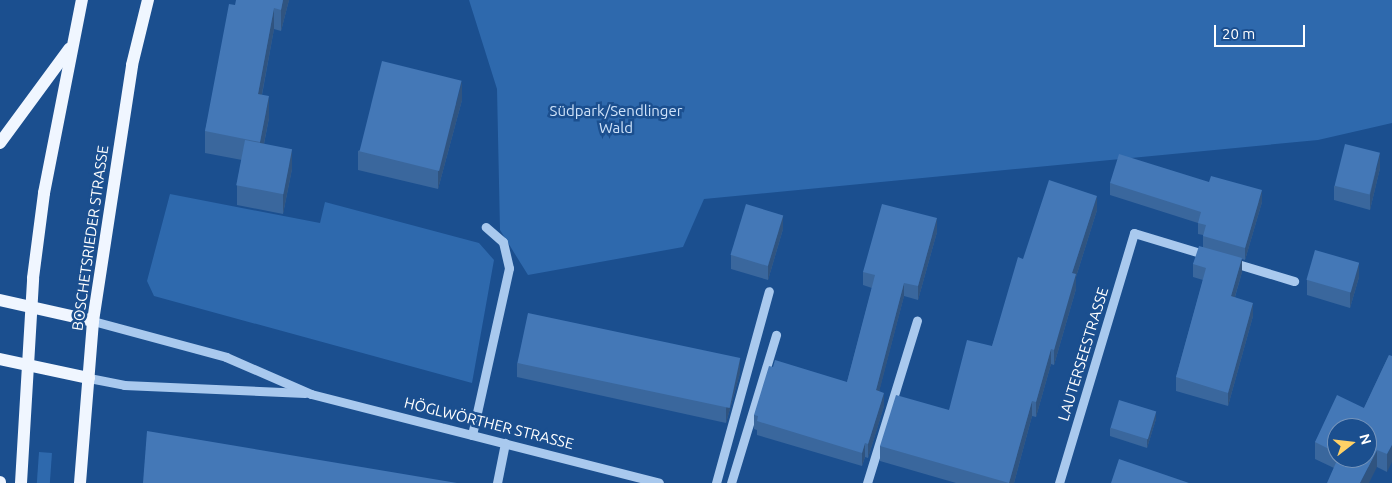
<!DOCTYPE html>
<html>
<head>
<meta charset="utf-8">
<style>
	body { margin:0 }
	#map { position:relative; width:1392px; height:483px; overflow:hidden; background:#1b4f8f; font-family:Ubuntu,sans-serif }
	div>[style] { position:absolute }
	.green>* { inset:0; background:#2e69ad; transform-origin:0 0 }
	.minor>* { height:9px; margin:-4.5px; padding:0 4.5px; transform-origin:4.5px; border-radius:4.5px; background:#a9c9ee }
	.major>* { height:12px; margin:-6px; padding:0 6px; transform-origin:6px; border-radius:6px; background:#f0f6ff }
	.wall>* { inset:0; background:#3a679d }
	.shaded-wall>* { inset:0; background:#305480 }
	.building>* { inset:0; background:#4478b7; transform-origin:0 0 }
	span { translate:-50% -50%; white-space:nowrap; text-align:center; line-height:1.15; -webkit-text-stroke:5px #1b4f8f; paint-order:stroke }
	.park-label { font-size:15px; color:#cfe3fa }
	.street-label { font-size:15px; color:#fff }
	.north { position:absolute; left:1327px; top:418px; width:50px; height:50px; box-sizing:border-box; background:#1b4f8f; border:1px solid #7695bc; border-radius:50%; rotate:74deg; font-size:14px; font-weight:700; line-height:20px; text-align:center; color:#fff }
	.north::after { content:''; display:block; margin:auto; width:18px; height:22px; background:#ffd166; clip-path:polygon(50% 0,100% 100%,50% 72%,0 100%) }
	.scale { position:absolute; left:1214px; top:25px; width:91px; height:22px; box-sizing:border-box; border:2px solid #fff; border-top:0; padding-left:6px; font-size:15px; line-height:18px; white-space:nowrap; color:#fff; -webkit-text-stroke:4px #1b4f8f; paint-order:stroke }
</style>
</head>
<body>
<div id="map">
	<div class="green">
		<i style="clip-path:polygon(469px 0,1392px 0,1392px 123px,1318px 140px,704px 199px,683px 247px,528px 275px,500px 230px,497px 89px)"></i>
		<i style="clip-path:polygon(170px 194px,320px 223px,325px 202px,479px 243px,494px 260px,472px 383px,154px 296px,147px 281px)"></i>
		<i style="left:39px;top:452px;width:13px;height:31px;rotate:4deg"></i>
	</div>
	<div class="minor">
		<i style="left:1231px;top:262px;width:66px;rotate:16.8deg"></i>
		<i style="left:93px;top:321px;width:138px;rotate:15.1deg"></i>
		<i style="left:226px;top:357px;width:93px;rotate:23.5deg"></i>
		<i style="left:311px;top:394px;width:359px;rotate:14.3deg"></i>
		<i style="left:89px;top:378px;width:36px;rotate:11deg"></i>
		<i style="left:124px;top:385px;width:181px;rotate:2.5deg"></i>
		<i style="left:472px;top:435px;width:171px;rotate:-77.5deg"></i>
		<i style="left:509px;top:268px;width:27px;rotate:-103deg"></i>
		<i style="left:503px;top:242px;width:23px;rotate:-139deg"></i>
		<i style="left:497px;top:483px;width:41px;rotate:-78.7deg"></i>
		<i style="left:716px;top:483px;width:199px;rotate:-74.6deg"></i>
		<i style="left:731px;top:483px;width:155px;rotate:-73.1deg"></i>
		<i style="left:867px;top:483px;width:170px;rotate:-72.9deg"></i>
		<i style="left:1059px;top:483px;width:261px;rotate:-73.3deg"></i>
		<i style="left:1134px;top:233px;width:76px;rotate:16.8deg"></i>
	</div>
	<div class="major">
		<i style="left:0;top:143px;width:117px;rotate:-53.7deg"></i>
		<i style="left:0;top:300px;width:95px;rotate:12.7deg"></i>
		<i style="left:0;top:359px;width:91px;rotate:12.1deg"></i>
		<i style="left:0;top:482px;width:1px;rotate:90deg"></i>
		<i style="left:21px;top:483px;width:205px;rotate:-86.6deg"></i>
		<i style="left:33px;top:278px;width:86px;rotate:-82.6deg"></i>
		<i style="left:44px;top:193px;width:197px;rotate:-78.9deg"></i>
		<i style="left:80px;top:483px;width:163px;rotate:-85.4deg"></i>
		<i style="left:93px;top:321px;width:259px;rotate:-81.3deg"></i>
		<i style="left:132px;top:65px;width:67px;rotate:-76.2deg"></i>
	</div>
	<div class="wall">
		<i style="clip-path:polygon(289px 0,281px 31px,274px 29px,262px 95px,269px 118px,264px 144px,292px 169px,283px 214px,237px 205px,237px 185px,242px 160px,205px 153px,205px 131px,235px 5px)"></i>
		<i style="clip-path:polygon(462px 100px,438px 189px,358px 170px,358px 151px)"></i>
		<i style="clip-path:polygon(1380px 168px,1370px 210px,1334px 200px,1334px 186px)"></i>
		<i style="clip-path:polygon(1110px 183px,1262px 202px,1245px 260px,1242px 259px,1242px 272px,1235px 297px,1253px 316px,1228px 406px,1176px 391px,1176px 377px,1203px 280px,1193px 277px,1193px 264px,1203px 247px,1203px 235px,1198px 234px,1198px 223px,1110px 195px)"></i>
		<i style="clip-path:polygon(1097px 210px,1076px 277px,1076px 289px,1054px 365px,1051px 364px,1036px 417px,1032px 416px,1014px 483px,956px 483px,880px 461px,880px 446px,949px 410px,992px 346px,1023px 259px)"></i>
		<i style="clip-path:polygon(783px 229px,768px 280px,731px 269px,731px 255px)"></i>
		<i style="clip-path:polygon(937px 232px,918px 300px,904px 296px,879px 391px,884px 406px,868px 458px,865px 457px,862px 466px,757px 435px,757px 430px,754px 429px,754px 415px,847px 382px,872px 288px,863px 285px,863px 272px)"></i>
		<i style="clip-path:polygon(1359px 277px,1350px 308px,1307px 295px,1307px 280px)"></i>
		<i style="clip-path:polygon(evenodd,1389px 355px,1387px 472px,1377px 467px,1334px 468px,1315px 459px,1315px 442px,1364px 408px,1389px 355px,1337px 428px,1367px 458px,1337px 458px,1337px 428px)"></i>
		<i style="clip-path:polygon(517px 363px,740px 373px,726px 423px,517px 377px)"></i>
		<i style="clip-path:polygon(1156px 419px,1147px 448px,1110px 436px,1110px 428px)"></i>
	</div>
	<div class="shaded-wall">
		<i style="clip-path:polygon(283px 0,289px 0,281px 31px,281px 10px)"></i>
		<i style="clip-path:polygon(274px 8px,274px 29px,258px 115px,258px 94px)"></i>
		<i style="clip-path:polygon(462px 81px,462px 100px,438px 189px,438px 170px)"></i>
		<i style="clip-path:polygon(269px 96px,269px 118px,260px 163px,260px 142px)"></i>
		<i style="clip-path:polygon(292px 149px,292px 169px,283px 214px,283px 194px)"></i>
		<i style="clip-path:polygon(1380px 153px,1380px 168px,1370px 210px,1370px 195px)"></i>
		<i style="clip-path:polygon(1262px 190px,1262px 202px,1245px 260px,1245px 248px)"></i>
		<i style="clip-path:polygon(1097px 196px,1097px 210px,1076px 277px,1076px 289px,1054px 365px,1054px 350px,1072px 273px)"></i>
		<i style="clip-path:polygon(783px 215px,783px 229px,768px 280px,768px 266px)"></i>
		<i style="clip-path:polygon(937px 218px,937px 232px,918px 300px,918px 286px)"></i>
		<i style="clip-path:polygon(1242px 258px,1242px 272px,1231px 310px,1231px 296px)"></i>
		<i style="clip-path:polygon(1359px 263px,1359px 277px,1350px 308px,1350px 293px)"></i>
		<i style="clip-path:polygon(904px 283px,904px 296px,876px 404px,876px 390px)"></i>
		<i style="clip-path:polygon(1253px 303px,1253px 316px,1228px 406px,1228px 393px)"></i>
		<i style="clip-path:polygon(1051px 349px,1051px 364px,1036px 417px,1036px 402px)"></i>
		<i style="clip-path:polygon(740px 359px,740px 373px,726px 423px,726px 409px)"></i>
		<i style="clip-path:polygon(884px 393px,884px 406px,868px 458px,868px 444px)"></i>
		<i style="clip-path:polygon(1032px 401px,1032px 416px,1014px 483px,1009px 483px)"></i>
		<i style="clip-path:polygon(1156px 411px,1156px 419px,1147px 448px,1147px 440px)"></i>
		<i style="clip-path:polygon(865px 443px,865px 457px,862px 466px,862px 453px)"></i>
		<i style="clip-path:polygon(1392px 445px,1392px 462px,1387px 472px,1387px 454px)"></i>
		<i style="clip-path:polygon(1377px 450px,1377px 467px,1369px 483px,1360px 483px)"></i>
	</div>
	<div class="building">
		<i style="clip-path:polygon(236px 0,283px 0,281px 10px,274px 8px,258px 94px,269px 96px,260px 142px,205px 131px,229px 4px,235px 5px)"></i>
		<i style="left:382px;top:61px;width:82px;height:93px;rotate:14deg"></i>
		<i style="left:245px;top:140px;width:48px;height:46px;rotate:11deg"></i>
		<i style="left:1345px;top:144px;width:36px;height:43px;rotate:14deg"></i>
		<i style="clip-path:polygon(1119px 154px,1209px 182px,1211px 176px,1262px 190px,1245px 248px,1203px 236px,1206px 225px,1198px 223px,1201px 212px,1110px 183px)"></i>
		<i style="clip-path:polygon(1049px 180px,1097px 196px,1072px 273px,1076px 274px,1054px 350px,1051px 349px,1036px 402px,1032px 401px,1009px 483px,880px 446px,896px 395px,949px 410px,967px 340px,992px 346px,1018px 257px,1023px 259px)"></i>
		<i style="left:746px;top:204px;width:39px;height:53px;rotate:17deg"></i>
		<i style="clip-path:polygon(882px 204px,937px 218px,918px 286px,904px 283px,876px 390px,884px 393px,868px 444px,865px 443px,862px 453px,757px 421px,758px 416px,754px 415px,769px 366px,773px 367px,775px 360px,847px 382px,875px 275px,863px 272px)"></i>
		<i style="clip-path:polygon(1199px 246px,1242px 258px,1231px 296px,1253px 303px,1228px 393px,1176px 377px,1206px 268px,1193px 264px)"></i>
		<i style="left:1315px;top:250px;width:46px;height:31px;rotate:16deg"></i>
		<i style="left:528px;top:313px;width:217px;height:51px;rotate:12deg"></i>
		<i style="clip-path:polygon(1389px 355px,1392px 356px,1392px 445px,1387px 454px,1377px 450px,1360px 483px,1327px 483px,1338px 458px,1367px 458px,1367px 428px,1337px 428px,1337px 453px,1315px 442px,1337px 395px,1364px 408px)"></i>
		<i style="left:1119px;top:400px;width:39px;height:29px;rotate:17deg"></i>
		<i style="clip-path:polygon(147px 431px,457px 483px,143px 483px)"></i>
		<i style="clip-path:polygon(1119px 459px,1189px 483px,1111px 483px)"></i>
	</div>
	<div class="park-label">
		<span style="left:616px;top:119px">Südpark/Sendlinger<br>Wald</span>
	</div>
	<div class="street-label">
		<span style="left:90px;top:238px;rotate:-82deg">BOSCHETSRIEDER STRASSE</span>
		<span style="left:1083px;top:354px;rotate:-73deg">LAUTERSEESTRASSE</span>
		<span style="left:489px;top:423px;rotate:14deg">HÖGLWÖRTHER STRASSE</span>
	</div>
	<div class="north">N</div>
	<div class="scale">20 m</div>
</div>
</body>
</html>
